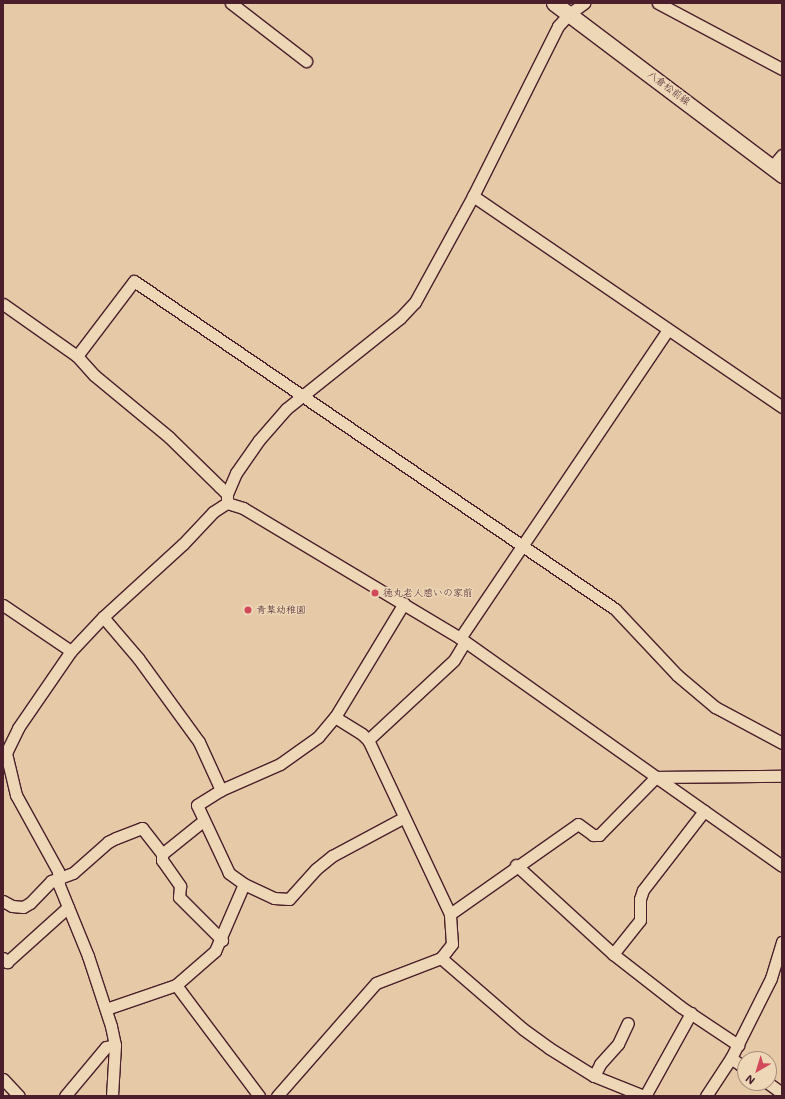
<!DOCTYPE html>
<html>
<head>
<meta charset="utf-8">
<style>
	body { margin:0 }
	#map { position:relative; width:785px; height:1099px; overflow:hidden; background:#e6caa8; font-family:Mali,"Klee One",sans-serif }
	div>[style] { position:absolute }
	.roads { filter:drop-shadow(1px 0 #4a1f2b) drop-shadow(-1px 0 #4a1f2b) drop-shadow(0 1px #4a1f2b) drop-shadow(0 -1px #4a1f2b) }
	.street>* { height:11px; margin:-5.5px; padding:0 5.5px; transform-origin:5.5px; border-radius:5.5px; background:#edd7b6 }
	.secondary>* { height:15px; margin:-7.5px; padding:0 7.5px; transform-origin:7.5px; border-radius:7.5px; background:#edd7b6 }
	.dots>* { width:11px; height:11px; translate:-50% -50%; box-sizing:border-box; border:2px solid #edd7b6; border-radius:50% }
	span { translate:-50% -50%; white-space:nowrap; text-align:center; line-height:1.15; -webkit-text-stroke:3px #edd7b6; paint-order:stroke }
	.street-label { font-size:10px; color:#4a1f2b }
	.poi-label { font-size:10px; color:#4a1f2b }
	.left { translate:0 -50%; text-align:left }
	.frame { position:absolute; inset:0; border:4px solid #4a1f2b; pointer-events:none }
	.north { position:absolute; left:737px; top:1051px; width:40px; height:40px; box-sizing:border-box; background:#edd7b6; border:1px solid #ac8d7e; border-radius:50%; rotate:218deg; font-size:11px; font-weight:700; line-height:16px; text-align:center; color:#4a1f2b }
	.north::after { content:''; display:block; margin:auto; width:14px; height:18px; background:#d1495b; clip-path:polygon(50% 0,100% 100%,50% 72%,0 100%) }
</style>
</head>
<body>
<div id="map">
	<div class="roads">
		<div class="street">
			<i style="left:231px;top:3px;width:95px;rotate:37.7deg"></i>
			<i style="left:658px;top:3px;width:140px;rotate:28deg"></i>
			<i style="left:771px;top:168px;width:17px;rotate:-50deg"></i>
			<i style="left:473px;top:196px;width:374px;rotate:34.3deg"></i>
			<i style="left:3px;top:304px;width:90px;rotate:35.1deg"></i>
			<i style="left:227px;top:494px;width:23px;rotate:-67deg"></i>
			<i style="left:236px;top:473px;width:40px;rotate:-55.1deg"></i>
			<i style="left:259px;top:440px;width:41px;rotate:-48.9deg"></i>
			<i style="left:286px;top:409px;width:146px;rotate:-38.6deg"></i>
			<i style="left:400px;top:318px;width:22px;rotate:-47deg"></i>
			<i style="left:415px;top:302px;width:121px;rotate:-61.3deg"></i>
			<i style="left:473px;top:196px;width:190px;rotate:-63.4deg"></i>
			<i style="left:558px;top:26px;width:16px;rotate:-47deg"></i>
			<i style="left:569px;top:14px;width:19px;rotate:-36deg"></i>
			<i style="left:227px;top:503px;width:9px;rotate:-90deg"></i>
			<i style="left:227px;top:494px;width:10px;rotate:-135deg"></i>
			<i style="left:220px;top:487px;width:71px;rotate:-135.6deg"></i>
			<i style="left:169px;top:437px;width:97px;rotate:-140.4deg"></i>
			<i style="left:94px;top:375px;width:25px;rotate:-132deg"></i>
			<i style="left:77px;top:356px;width:94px;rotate:-52.8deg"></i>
			<i style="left:134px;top:281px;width:582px;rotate:34.29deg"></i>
			<i style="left:615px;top:609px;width:91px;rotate:46.8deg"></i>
			<i style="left:677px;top:675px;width:50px;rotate:40.1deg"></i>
			<i style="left:715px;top:707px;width:76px;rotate:28.2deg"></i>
			<i style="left:3px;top:605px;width:82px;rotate:34.1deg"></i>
			<i style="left:103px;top:617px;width:54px;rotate:49.5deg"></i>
			<i style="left:138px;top:658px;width:104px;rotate:54deg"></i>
			<i style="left:199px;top:742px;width:53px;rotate:65.4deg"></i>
			<i style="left:460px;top:638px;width:372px;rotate:-56deg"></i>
			<i style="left:368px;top:740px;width:117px;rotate:-42.9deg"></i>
			<i style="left:454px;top:660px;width:21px;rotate:-59deg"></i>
			<i style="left:162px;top:854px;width:6px;rotate:90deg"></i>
			<i style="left:162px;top:860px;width:32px;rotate:55deg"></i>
			<i style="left:180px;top:886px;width:11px;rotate:95deg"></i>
			<i style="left:179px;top:897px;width:61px;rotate:45deg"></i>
			<i style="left:516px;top:865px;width:132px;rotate:42.5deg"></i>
			<i style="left:613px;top:954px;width:86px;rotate:37.9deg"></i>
			<i style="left:681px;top:1007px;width:69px;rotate:33.7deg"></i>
			<i style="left:244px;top:884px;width:33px;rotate:25deg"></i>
			<i style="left:274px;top:898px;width:15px;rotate:4deg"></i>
			<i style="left:289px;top:899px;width:40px;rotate:-48deg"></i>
			<i style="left:316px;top:869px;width:21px;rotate:-39deg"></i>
			<i style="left:332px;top:856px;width:81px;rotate:-28.2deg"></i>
			<i style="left:3px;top:901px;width:10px;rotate:29deg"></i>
			<i style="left:12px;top:906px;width:11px;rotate:5deg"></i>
			<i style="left:23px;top:907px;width:8px;rotate:-30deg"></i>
			<i style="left:30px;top:903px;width:30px;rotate:-46deg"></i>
			<i style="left:51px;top:881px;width:23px;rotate:-20deg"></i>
			<i style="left:73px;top:873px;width:47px;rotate:-41.5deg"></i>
			<i style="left:108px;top:842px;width:9px;rotate:-27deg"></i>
			<i style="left:116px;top:838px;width:28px;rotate:-21deg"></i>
			<i style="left:142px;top:828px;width:33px;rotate:52deg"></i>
			<i style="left:162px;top:854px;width:53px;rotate:-38.8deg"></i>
			<i style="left:450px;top:914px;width:156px;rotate:-35.1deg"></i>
			<i style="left:578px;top:824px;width:19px;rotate:36deg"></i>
			<i style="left:593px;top:835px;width:6px"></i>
			<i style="left:599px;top:835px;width:81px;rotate:-45.5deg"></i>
			<i style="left:656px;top:777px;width:154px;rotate:35.2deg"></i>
			<i style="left:613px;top:954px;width:43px;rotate:-51.5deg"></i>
			<i style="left:640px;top:920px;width:21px;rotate:-90deg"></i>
			<i style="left:640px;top:899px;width:9px;rotate:-72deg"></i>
			<i style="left:643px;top:890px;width:100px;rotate:-52.3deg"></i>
			<i style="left:3px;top:958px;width:6px;rotate:45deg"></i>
			<i style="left:7px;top:962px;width:82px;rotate:-42deg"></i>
			<i style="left:441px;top:958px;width:108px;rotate:40.9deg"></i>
			<i style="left:523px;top:1029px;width:32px;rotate:36deg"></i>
			<i style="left:549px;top:1048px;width:53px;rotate:31.9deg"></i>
			<i style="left:594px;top:1076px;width:54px;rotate:21.8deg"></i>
			<i style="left:176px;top:985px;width:139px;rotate:53.2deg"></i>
			<i style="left:106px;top:1009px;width:74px;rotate:-18.9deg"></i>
			<i style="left:176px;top:985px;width:52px;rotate:-41.1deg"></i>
			<i style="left:215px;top:951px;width:73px;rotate:-66.6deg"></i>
			<i style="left:244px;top:884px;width:19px;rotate:-144deg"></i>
			<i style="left:229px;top:873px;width:75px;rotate:-115.2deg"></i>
			<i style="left:197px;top:805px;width:28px;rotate:-32deg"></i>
			<i style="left:221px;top:790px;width:64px;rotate:-23.8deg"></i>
			<i style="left:280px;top:764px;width:47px;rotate:-35.4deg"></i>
			<i style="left:318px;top:737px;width:26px;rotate:-50deg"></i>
			<i style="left:335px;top:717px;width:133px;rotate:-58.8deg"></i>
			<i style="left:731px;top:1058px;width:17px;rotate:36deg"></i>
			<i style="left:594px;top:1076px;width:13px;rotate:-63deg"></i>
			<i style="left:600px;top:1064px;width:27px;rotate:-48deg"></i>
			<i style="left:618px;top:1044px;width:23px;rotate:-65deg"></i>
			<i style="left:3px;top:1079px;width:23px;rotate:47deg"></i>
			<i style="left:768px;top:1083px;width:17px;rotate:36deg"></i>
			<i style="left:65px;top:1096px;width:64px;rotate:-50.1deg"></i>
			<i style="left:106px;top:1047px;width:9px;rotate:-13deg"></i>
			<i style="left:112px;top:1096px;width:51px;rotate:-86.6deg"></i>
			<i style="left:115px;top:1045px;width:19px;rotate:-102deg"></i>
			<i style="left:111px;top:1026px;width:74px;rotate:-108.2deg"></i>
			<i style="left:88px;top:956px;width:77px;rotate:-112.2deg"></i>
			<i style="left:59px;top:885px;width:14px;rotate:-94deg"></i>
			<i style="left:58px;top:871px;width:87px;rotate:-118.9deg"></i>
			<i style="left:16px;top:795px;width:43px;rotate:-103.4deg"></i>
			<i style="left:6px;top:753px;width:28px;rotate:-64deg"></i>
			<i style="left:18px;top:728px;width:93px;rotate:-55.5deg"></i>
			<i style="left:71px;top:651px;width:47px;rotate:-46.7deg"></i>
			<i style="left:103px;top:617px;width:108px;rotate:-42.4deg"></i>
			<i style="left:183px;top:544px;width:44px;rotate:-46.8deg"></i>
			<i style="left:213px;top:512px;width:17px;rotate:-33deg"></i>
			<i style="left:227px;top:503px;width:17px;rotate:17deg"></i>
			<i style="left:243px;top:508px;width:253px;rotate:30.9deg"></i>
			<i style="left:460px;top:638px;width:240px;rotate:35.3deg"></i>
			<i style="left:656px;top:777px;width:126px;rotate:-0.5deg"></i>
			<i style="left:277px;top:1096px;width:150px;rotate:-48.8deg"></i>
			<i style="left:376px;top:983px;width:70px;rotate:-21deg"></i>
			<i style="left:441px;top:958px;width:18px;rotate:-52deg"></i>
			<i style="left:452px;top:944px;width:30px;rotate:-94deg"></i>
			<i style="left:450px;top:914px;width:192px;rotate:-115.2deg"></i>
			<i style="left:368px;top:740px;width:8px;rotate:-135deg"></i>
			<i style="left:362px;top:734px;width:32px;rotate:-148deg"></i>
			<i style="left:645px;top:1096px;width:95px;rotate:-61deg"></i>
			<i style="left:706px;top:1096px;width:45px;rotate:-56.7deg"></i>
			<i style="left:731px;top:1058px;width:89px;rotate:-63.4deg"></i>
			<i style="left:771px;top:978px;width:38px;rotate:-73deg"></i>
		</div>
		<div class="secondary">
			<i style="left:554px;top:3px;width:286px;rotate:37deg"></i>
		</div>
	</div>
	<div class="dots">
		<i style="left:375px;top:593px;background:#d1495b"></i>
		<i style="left:248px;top:610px;background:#d1495b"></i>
	</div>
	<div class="street-label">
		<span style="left:669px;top:88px;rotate:37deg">八倉松前線</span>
	</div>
	<div class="poi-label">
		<span class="left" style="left:383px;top:593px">徳丸老人憩いの家前</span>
		<span class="left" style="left:256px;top:610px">青葉幼稚園</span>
	</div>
	<div class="frame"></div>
	<div class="north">N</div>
</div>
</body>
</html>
